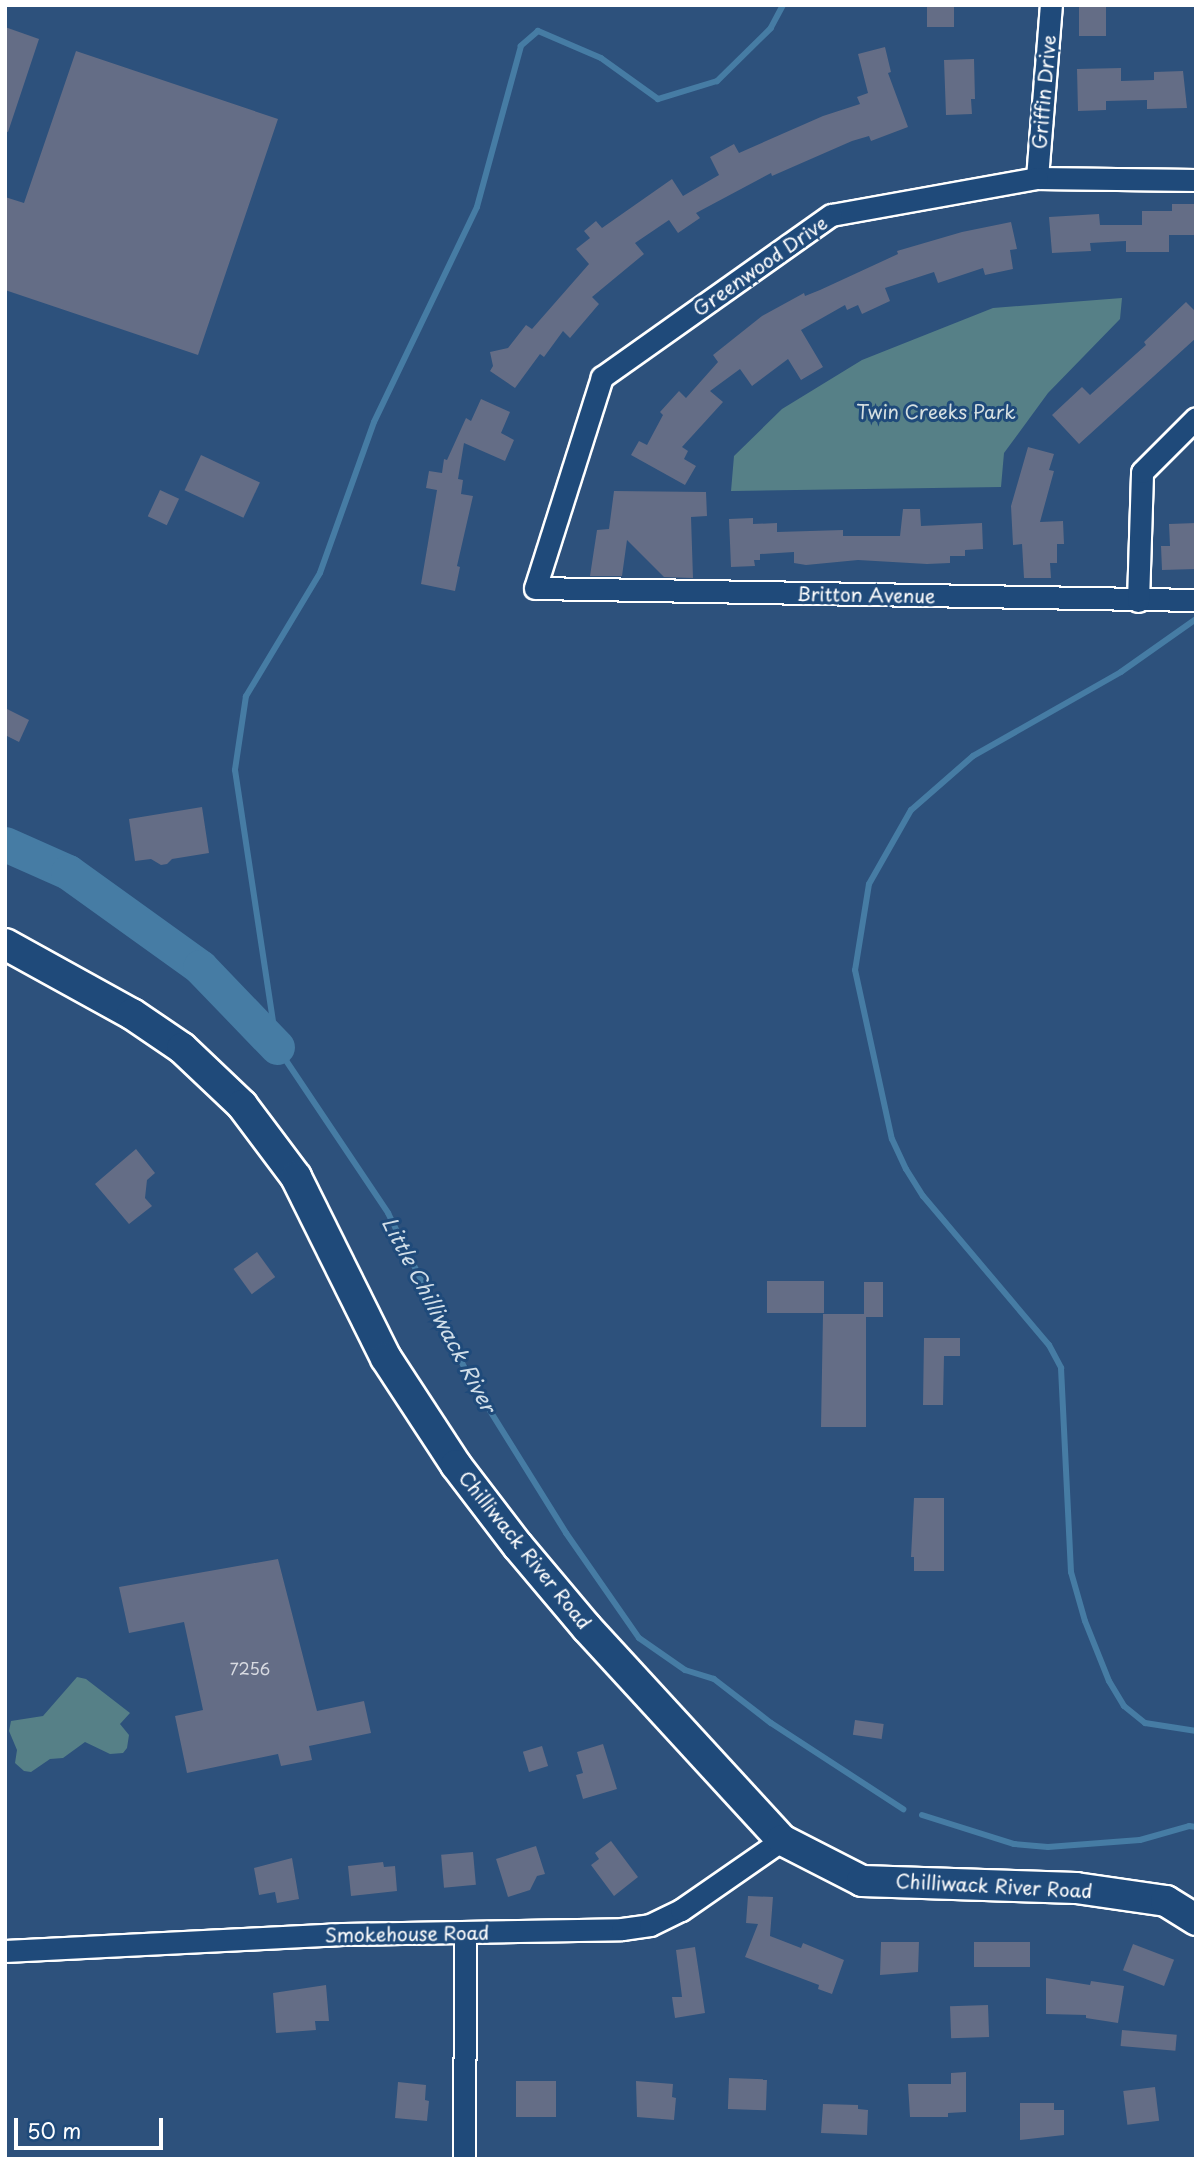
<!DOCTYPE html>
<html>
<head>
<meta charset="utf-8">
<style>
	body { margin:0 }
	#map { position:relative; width:1201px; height:2164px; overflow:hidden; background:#2d517c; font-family:"Playpen Sans",sans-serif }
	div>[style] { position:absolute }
	.green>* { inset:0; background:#568087 }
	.stream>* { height:6px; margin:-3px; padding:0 3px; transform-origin:3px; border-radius:3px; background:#467ca4 }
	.river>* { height:35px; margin:-17.5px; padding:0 17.5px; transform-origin:17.5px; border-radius:17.5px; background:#467ca4 }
	.building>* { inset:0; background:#646d86; transform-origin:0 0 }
	.roads { filter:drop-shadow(2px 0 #fff) drop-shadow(-2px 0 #fff) drop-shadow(0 2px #fff) drop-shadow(0 -2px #fff) }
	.street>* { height:21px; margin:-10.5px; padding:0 10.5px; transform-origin:10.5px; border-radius:10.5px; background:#1f4a7a }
	.secondary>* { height:30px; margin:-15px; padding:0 15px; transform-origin:15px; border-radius:15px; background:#1f4a7a }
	span { translate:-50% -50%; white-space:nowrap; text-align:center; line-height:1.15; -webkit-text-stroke:6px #1f4a7a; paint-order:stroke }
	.number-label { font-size:16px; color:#d8dae1 }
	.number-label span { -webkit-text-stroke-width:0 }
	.street-label { font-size:19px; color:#fff }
	.park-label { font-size:19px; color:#d5dfe1 }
	.water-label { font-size:21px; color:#d1dee8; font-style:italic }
	.frame { position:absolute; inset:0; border:7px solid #fff; pointer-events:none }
	.scale { position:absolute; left:14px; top:2118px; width:149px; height:32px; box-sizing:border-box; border:4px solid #fff; border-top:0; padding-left:9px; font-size:21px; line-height:24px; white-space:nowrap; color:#fff; -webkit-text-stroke:5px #1f4a7a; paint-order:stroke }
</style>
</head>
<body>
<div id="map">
	<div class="green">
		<i style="clip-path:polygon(1122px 298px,1120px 319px,1048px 393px,1004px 453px,1001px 487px,731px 491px,734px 456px,782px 409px,862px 360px,993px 308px)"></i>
		<i style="clip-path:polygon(77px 1677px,86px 1679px,130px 1713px,120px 1724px,129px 1735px,127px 1748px,123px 1753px,110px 1754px,85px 1742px,63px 1758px,50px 1759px,31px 1772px,24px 1771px,15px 1763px,17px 1750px,9px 1731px,11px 1721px,43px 1716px)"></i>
	</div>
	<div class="stream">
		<i style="left:783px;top:5px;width:26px;rotate:118deg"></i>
		<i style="left:771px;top:28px;width:76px;rotate:135.5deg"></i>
		<i style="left:717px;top:81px;width:62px;rotate:163deg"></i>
		<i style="left:658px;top:99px;width:70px;rotate:-144.3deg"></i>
		<i style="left:601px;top:58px;width:69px;rotate:-156.8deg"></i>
		<i style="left:538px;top:31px;width:23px;rotate:139deg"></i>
		<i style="left:521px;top:46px;width:167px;rotate:105.3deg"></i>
		<i style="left:477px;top:207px;width:238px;rotate:115.6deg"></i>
		<i style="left:374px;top:422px;width:160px;rotate:109.7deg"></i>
		<i style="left:320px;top:573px;width:144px;rotate:121deg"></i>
		<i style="left:246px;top:696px;width:75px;rotate:98.5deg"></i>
		<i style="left:235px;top:770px;width:280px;rotate:81.4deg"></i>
		<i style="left:277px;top:1047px;width:200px;rotate:56.2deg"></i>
		<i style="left:388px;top:1213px;width:183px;rotate:63.7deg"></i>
		<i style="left:469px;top:1377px;width:184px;rotate:58.1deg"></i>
		<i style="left:566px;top:1533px;width:128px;rotate:55.2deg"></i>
		<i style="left:639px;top:1638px;width:56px;rotate:34.8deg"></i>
		<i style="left:685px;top:1670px;width:30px;rotate:17deg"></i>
		<i style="left:714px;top:1679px;width:72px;rotate:37.7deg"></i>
		<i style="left:771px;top:1723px;width:158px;rotate:33.1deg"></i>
		<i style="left:1196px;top:619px;width:92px;rotate:144.8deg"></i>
		<i style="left:1121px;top:672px;width:170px;rotate:150.4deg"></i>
		<i style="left:973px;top:756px;width:82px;rotate:138.9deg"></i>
		<i style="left:911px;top:810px;width:85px;rotate:119.6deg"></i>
		<i style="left:869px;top:884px;width:87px;rotate:99.2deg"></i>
		<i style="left:855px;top:970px;width:173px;rotate:77.7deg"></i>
		<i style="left:892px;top:1139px;width:33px;rotate:65deg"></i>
		<i style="left:906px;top:1169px;width:32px;rotate:58deg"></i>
		<i style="left:923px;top:1196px;width:195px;rotate:49.8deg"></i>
		<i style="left:1049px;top:1345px;width:26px;rotate:62deg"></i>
		<i style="left:1061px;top:1368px;width:204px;rotate:87.2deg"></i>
		<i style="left:1071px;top:1572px;width:51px;rotate:74.1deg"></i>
		<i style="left:1085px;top:1621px;width:65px;rotate:68.2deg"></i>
		<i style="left:1109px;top:1681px;width:29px;rotate:59deg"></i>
		<i style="left:1124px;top:1706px;width:27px;rotate:39deg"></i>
		<i style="left:1145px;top:1723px;width:52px;rotate:8.9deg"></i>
		<i style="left:922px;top:1815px;width:96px;rotate:17.5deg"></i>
		<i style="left:1014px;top:1844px;width:34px;rotate:5deg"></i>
		<i style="left:1048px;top:1847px;width:92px;rotate:-4.4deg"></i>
		<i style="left:1140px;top:1840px;width:51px;rotate:-15.9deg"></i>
		<i style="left:1189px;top:1826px;width:7px;rotate:8deg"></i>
	</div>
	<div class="river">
		<i style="left:5px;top:844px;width:69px;rotate:24deg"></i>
		<i style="left:68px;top:872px;width:163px;rotate:35.7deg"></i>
		<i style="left:200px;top:967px;width:111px;rotate:46.1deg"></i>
	</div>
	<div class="building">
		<i style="left:927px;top:5px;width:27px;height:22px"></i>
		<i style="left:1079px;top:5px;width:27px;height:31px"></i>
		<i style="clip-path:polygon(5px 27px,39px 39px,8px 132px,5px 131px)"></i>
		<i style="clip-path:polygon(885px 47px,891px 72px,888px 73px,908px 127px,871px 141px,869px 136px,852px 141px,772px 176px,771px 173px,696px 213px,700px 218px,678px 233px,669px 220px,635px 243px,644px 254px,592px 297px,599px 304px,570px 338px,563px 331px,544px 357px,540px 354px,515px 388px,490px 371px,493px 366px,490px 352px,508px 348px,526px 325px,532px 329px,589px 264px,576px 249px,590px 238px,584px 231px,596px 221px,602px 228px,672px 179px,683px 196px,719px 175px,710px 157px,734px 144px,739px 153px,823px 116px,860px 104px,857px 97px,868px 93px,858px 54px)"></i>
		<i style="clip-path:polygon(76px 51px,278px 119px,198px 355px,5px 290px,5px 197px,24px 203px)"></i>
		<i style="clip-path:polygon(974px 59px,975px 99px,971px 99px,972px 114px,946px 115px,944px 60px)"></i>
		<i style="clip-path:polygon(1121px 68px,1121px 81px,1154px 80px,1154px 72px,1183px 71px,1187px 108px,1147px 109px,1147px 100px,1106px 101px,1106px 110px,1078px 111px,1077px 69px)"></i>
		<i style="clip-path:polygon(1172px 204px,1196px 204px,1196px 235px,1169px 235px,1169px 252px,1126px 252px,1126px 241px,1090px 243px,1091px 251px,1052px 253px,1049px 217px,1099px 214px,1100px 225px,1142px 225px,1142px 211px,1172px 211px)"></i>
		<i style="clip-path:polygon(1011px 222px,1017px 249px,1010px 250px,1013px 269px,985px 275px,983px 268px,938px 283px,934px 272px,885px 288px,890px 301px,862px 314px,858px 305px,847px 310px,845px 305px,801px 330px,823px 367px,801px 380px,788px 359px,752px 386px,740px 369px,710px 391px,723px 402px,682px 447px,688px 451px,684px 459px,696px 466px,685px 485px,631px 455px,639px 441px,647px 445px,663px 415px,660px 412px,679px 391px,686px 398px,718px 362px,713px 355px,762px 316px,804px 293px,805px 296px,820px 290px,898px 254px,897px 251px,962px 232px)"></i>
		<i style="clip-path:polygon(1186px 302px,1196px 312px,1196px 338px,1079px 444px,1052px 415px,1082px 387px,1090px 395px,1146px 345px,1144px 342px)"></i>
		<i style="clip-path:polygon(481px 399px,510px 412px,501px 433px,514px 440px,505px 461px,464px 443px,458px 479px,463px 480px,461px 494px,473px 496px,457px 566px,460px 567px,455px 591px,421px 584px,437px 490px,426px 488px,429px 471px,442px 473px,444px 459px,447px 460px,466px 418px,471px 421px)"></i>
		<i style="clip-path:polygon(1028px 447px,1054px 454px,1049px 470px,1054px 471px,1040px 522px,1063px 521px,1064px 544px,1057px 544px,1057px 563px,1050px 563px,1051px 578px,1024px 578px,1022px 544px,1013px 545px,1011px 506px)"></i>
		<i style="left:201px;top:455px;width:65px;height:39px;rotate:25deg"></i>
		<i style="left:160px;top:490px;width:21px;height:29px;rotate:25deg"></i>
		<i style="clip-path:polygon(614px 491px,706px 492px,707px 516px,691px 517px,693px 578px,664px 577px,627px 540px,622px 576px,590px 576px,597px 530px,609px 529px)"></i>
		<i style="clip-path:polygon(903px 509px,920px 509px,921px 526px,982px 523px,983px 549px,965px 550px,965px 556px,950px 556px,950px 563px,927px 564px,858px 560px,806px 565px,794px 563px,794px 552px,760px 554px,760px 560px,754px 560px,755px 566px,731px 567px,729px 519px,753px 518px,753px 524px,777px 523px,777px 532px,843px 530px,843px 536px,900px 536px)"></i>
		<i style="clip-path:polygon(1196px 523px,1196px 569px,1162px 570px,1161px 546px,1170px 546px,1169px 524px)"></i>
		<i style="clip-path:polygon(5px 708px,29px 720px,19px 742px,5px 735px)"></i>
		<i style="clip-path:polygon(202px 807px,209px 853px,172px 859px,167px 864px,161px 865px,151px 859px,135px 861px,129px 819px)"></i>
		<i style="clip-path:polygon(136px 1149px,155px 1173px,147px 1180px,145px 1198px,152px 1206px,129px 1224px,95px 1184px)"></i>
		<i style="left:257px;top:1252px;width:31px;height:29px;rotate:54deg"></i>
		<i style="left:767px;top:1281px;width:57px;height:32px"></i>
		<i style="clip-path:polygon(864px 1282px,883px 1282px,883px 1317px,866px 1317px,866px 1427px,821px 1427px,823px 1314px,864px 1314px)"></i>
		<i style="clip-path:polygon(924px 1338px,960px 1338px,960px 1356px,944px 1356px,943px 1405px,923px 1405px)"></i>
		<i style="clip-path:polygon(914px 1498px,944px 1498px,944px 1571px,914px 1571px,914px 1557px,911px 1557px)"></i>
		<i style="clip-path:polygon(278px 1559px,317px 1711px,364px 1701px,371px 1733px,309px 1746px,312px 1760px,281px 1766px,278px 1754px,187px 1773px,175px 1716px,203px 1710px,184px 1622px,129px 1633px,119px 1587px)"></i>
		<i style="left:855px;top:1720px;width:29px;height:15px;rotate:8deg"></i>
		<i style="clip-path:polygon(603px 1744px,617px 1789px,583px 1799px,576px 1775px,583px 1773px,577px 1752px)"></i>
		<i style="left:542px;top:1746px;width:21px;height:20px;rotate:73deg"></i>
		<i style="clip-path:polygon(611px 1841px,638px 1877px,614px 1896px,591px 1865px,599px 1859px,595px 1853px)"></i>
		<i style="clip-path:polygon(536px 1846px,545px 1874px,537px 1876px,530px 1890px,508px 1897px,496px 1859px)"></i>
		<i style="left:473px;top:1852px;width:33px;height:32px;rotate:85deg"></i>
		<i style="clip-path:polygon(292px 1858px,299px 1899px,277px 1903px,275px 1892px,259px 1895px,254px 1868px)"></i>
		<i style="clip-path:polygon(383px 1862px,384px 1867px,395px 1866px,397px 1891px,351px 1896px,348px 1866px)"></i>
		<i style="clip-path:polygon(748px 1896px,773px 1897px,770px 1936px,801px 1948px,803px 1943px,844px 1960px,832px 1994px,818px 1989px,819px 1985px,745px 1957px,758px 1924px,746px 1923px)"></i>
		<i style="clip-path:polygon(881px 1942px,919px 1942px,918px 1972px,880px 1975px)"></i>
		<i style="left:1030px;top:1942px;width:25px;height:56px;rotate:90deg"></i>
		<i style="left:1133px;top:1944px;width:44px;height:28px;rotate:21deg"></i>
		<i style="clip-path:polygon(695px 1947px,705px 2013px,675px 2018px,672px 1997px,682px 1997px,676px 1950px)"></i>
		<i style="clip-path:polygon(1046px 1978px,1090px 1985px,1091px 1981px,1124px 1986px,1118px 2023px,1086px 2018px,1086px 2015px,1046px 2014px)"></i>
		<i style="clip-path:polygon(326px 1985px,329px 2021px,315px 2021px,316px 2030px,276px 2033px,273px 1993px)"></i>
		<i style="left:988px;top:2005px;width:32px;height:38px;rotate:88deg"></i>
		<i style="left:1122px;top:2030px;width:55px;height:16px;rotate:5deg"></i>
		<i style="clip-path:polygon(966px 2072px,966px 2112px,948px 2113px,948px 2117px,910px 2117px,908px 2084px,951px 2084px,951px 2073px)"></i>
		<i style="left:729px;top:2078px;width:38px;height:31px;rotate:2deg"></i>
		<i style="left:516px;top:2081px;width:40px;height:36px"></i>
		<i style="clip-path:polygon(636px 2081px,673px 2084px,672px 2097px,676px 2098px,674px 2120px,637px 2117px)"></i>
		<i style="clip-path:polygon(398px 2082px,426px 2085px,425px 2100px,429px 2101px,427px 2121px,395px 2118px)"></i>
		<i style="left:1155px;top:2087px;width:34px;height:32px;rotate:83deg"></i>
		<i style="clip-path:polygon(1020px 2103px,1054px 2103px,1054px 2110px,1064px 2110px,1064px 2135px,1020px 2140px)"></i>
		<i style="clip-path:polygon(823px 2104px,858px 2105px,858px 2109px,868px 2110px,867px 2135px,821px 2133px)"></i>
	</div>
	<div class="roads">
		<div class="street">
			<i style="left:1037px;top:178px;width:174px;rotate:-85.4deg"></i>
			<i style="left:1196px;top:180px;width:159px;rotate:-179.3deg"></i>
			<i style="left:1037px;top:178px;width:209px;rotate:169.8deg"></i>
			<i style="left:831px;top:215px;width:281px;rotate:144.7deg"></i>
			<i style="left:602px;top:377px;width:221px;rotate:107.6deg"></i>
			<i style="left:535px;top:588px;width:661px;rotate:1.04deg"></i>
			<i style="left:1138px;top:601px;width:129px;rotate:-88.2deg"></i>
			<i style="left:1142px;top:472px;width:76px;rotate:-45deg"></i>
			<i style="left:5px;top:1951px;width:338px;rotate:-2.9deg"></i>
			<i style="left:343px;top:1934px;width:279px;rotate:-1deg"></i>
			<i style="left:622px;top:1929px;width:28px;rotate:-8deg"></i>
			<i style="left:650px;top:1925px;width:34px;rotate:-26deg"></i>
			<i style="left:681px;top:1910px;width:123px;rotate:-34.7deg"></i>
			<i style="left:464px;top:2159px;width:227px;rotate:-89.7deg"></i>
		</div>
		<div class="secondary">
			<i style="left:5px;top:944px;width:145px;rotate:28.9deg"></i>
			<i style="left:132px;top:1014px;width:60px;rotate:34.2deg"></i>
			<i style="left:182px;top:1048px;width:83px;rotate:43.5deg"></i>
			<i style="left:242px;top:1105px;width:90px;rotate:53.1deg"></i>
			<i style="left:296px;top:1177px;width:202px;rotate:63.6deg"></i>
			<i style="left:386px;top:1358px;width:128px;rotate:56.8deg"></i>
			<i style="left:456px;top:1465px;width:102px;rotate:52.6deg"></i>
			<i style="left:518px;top:1546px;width:107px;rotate:49.9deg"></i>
			<i style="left:587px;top:1628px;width:288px;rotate:47.4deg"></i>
			<i style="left:782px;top:1840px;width:90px;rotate:27.1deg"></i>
			<i style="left:862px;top:1881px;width:214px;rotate:1.9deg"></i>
			<i style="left:1076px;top:1888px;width:91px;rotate:8.2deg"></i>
			<i style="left:1166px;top:1901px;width:36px;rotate:32deg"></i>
		</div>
	</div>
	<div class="number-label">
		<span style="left:250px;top:1668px">7256</span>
	</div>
	<div class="street-label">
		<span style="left:1044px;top:92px;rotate:-85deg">Griffin Drive</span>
		<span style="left:760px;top:266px;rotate:-35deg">Greenwood Drive</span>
		<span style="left:866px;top:595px;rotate:1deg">Britton Avenue</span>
		<span style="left:525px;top:1550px;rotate:51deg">Chilliwack River Road</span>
		<span style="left:994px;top:1886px;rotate:3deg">Chilliwack River Road</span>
		<span style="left:407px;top:1934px;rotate:-1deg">Smokehouse Road</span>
	</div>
	<div class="park-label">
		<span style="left:936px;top:412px">Twin Creeks Park</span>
	</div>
	<div class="water-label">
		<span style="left:440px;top:1314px;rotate:62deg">Little Chilliwack River</span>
	</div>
	<div class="frame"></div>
	<div class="scale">50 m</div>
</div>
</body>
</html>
